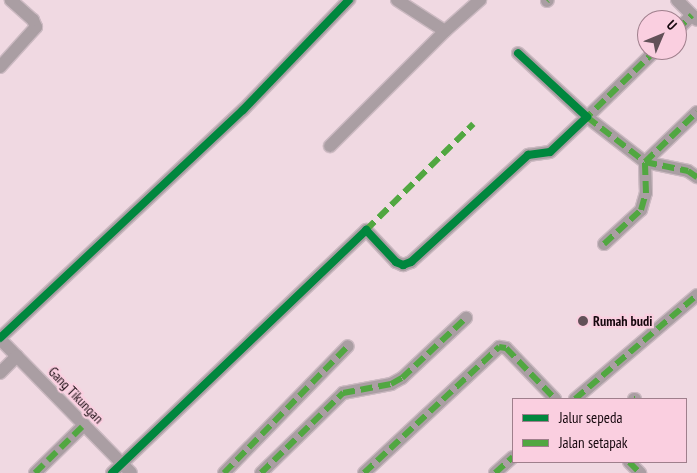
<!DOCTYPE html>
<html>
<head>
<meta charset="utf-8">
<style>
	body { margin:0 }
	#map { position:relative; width:697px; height:473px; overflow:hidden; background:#f0d9e2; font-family:"PT Sans Narrow",sans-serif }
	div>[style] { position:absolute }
	.roads { filter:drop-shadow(1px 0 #cbb9c1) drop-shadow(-1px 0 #cbb9c1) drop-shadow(0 1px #cbb9c1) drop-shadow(0 -1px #cbb9c1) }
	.street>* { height:12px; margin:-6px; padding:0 6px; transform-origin:6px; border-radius:6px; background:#aa9ea3 }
	.quiet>* { height:6px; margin-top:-3px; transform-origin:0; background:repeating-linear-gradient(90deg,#51a741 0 12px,transparent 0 18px) }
	.cycleway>* { height:8px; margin:-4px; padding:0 4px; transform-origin:4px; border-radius:4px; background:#00873e }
	.dots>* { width:14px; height:14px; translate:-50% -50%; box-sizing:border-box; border:2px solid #facfe0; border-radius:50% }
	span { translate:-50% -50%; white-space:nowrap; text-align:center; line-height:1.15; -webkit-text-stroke:4.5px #facfe0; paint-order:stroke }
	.poi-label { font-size:14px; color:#16080e; font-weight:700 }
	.left { translate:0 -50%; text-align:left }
	.street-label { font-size:14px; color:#16080e }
	.legend { position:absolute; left:512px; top:398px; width:175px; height:65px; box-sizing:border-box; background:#facfe0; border:1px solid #9f7f8c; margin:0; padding:6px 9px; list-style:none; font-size:15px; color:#16080e }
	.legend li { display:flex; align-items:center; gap:10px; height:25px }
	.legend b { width:25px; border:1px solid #9f7f8c }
	.north { position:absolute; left:637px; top:10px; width:50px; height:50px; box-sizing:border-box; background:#facfe0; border:1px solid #9f7f8c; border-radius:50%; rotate:45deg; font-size:14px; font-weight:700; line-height:20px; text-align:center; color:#16080e }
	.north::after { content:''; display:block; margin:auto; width:18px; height:22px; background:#625158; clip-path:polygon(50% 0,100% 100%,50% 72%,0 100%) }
</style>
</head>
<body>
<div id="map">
	<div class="roads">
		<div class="street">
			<i style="left:397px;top:0;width:57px;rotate:32.9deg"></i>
			<i style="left:445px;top:31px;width:47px;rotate:-41.5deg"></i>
			<i style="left:677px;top:0;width:28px;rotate:45deg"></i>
			<i style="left:547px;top:1px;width:1px;rotate:-45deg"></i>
			<i style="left:677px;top:30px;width:21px;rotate:-45deg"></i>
			<i style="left:656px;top:50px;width:96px;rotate:135.8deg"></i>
			<i style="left:587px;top:117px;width:73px;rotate:37.8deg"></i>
			<i style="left:645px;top:162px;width:44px;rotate:11.8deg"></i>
			<i style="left:688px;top:171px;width:11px;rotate:34deg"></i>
			<i style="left:0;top:67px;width:54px;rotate:-48deg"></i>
			<i style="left:36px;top:27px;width:8px;rotate:-113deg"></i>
			<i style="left:33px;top:20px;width:30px;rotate:-138deg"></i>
			<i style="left:330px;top:146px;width:163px;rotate:-45deg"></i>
			<i style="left:604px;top:244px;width:50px;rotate:-42.6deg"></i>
			<i style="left:641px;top:210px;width:18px;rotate:-74deg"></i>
			<i style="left:646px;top:193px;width:31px;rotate:-92deg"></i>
			<i style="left:645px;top:162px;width:72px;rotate:-43.9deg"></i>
			<i style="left:0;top:338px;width:333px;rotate:-43.2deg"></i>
			<i style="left:243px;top:110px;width:153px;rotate:-46.1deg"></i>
			<i style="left:0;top:339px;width:187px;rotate:45.6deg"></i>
			<i style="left:0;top:373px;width:24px;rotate:-45deg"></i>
			<i style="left:575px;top:399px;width:160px;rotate:-40.4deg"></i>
			<i style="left:634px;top:399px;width:1px"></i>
			<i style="left:629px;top:462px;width:16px;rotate:45deg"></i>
			<i style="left:35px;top:473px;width:69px;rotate:-44.4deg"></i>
			<i style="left:112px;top:473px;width:352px;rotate:-43.7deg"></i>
			<i style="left:366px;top:230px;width:44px;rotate:46.8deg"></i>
			<i style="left:396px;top:262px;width:8px;rotate:23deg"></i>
			<i style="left:403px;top:265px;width:9px;rotate:-21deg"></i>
			<i style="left:411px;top:262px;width:159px;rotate:-42.4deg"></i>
			<i style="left:528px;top:155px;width:22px;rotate:-8deg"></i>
			<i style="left:550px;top:152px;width:51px;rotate:-43.4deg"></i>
			<i style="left:587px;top:117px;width:94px;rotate:-137.2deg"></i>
			<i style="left:224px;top:473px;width:177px;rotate:-45.7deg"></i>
			<i style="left:261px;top:473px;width:115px;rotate:-44.3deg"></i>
			<i style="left:343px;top:393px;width:49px;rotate:-10.6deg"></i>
			<i style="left:391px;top:384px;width:13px;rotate:-29deg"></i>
			<i style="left:402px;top:378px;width:88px;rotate:-43.2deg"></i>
			<i style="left:364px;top:473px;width:185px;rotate:-43deg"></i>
			<i style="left:499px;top:347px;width:7px;rotate:8deg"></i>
			<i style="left:506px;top:348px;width:71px;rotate:46.1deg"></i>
			<i style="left:495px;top:473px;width:24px;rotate:-42deg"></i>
		</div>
	</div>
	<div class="quiet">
		<i style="left:547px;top:1px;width:1px;rotate:-45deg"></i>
		<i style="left:677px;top:30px;width:21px;rotate:-45deg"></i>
		<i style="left:656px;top:50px;width:96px;rotate:135.8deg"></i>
		<i style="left:587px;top:117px;width:73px;rotate:37.8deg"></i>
		<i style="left:645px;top:162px;width:44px;rotate:11.8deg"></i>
		<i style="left:688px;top:171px;width:11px;rotate:34deg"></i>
		<i style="left:368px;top:233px;width:4px;rotate:-124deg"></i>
		<i style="left:366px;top:230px;width:151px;rotate:-44.7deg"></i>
		<i style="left:604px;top:244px;width:50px;rotate:-42.6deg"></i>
		<i style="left:641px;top:210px;width:18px;rotate:-74deg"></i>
		<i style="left:646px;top:193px;width:31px;rotate:-92deg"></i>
		<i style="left:645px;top:162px;width:72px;rotate:-43.9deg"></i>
		<i style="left:575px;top:399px;width:160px;rotate:-40.4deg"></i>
		<i style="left:634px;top:399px;width:1px"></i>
		<i style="left:629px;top:462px;width:16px;rotate:45deg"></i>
		<i style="left:35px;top:473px;width:69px;rotate:-44.4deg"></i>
		<i style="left:224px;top:473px;width:177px;rotate:-45.7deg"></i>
		<i style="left:261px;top:473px;width:115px;rotate:-44.3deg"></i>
		<i style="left:343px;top:393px;width:49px;rotate:-10.6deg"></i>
		<i style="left:391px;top:384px;width:13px;rotate:-29deg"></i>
		<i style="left:402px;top:378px;width:88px;rotate:-43.2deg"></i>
		<i style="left:364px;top:473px;width:185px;rotate:-43deg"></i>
		<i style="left:499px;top:347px;width:7px;rotate:8deg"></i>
		<i style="left:506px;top:348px;width:71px;rotate:46.1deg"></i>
		<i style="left:495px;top:473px;width:24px;rotate:-42deg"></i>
	</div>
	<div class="cycleway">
		<i style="left:0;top:338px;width:333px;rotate:-43.2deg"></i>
		<i style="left:243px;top:110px;width:153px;rotate:-46.1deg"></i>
		<i style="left:112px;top:473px;width:352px;rotate:-43.7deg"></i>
		<i style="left:366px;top:230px;width:44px;rotate:46.8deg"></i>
		<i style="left:396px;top:262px;width:8px;rotate:23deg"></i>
		<i style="left:403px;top:265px;width:9px;rotate:-21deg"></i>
		<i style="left:411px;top:262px;width:159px;rotate:-42.4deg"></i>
		<i style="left:528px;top:155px;width:22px;rotate:-8deg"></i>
		<i style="left:550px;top:152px;width:51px;rotate:-43.4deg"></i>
		<i style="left:587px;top:117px;width:94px;rotate:-137.2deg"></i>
	</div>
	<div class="dots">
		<i style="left:583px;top:321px;background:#625158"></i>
	</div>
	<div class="poi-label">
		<span class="left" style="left:593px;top:321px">Rumah budi</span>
	</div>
	<div class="street-label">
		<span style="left:76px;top:395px;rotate:46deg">Gang Tikungan</span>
	</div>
	<ul class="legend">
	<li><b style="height:6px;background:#00873e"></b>Jalur sepeda</li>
	<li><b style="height:6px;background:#51a741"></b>Jalan setapak</li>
	</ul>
	<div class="north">U</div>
</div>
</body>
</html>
